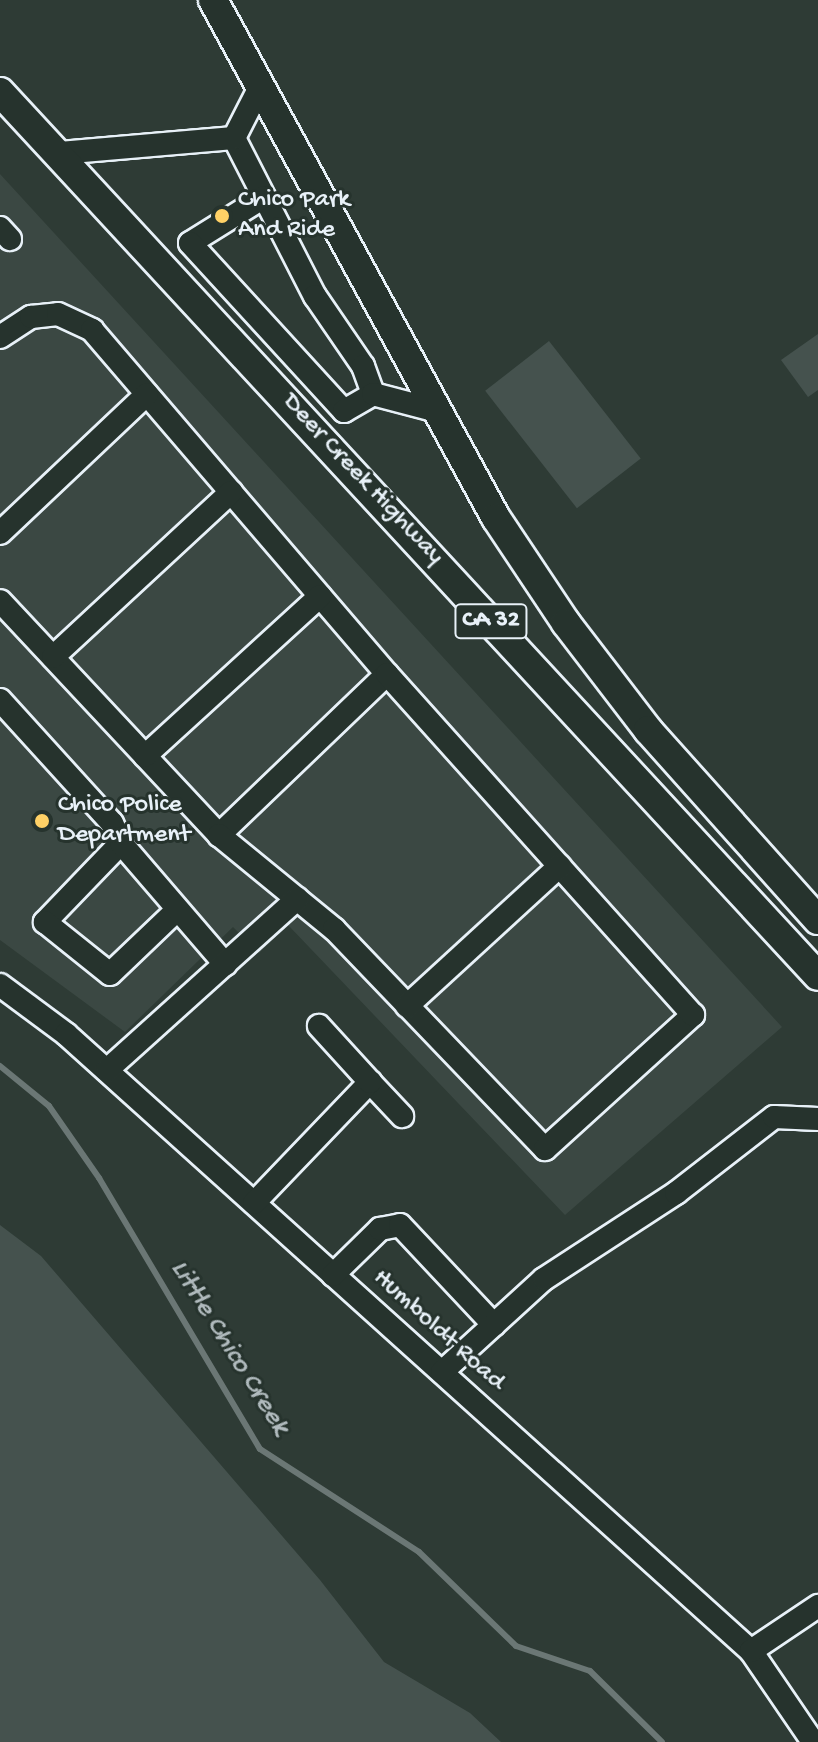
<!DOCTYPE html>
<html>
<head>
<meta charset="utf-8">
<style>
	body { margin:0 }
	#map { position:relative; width:818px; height:1742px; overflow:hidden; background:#2e3b35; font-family:"Gochi Hand",sans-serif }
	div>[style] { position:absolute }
	.built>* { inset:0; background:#3b4843 }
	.green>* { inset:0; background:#45524e; transform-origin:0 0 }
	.stream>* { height:6px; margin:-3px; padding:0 3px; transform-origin:3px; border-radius:3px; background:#6b7775 }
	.roads { filter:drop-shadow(2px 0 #e8f1f8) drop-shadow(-2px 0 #e8f1f8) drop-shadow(0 2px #e8f1f8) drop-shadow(0 -2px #e8f1f8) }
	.minor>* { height:22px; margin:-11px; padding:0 11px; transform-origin:11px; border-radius:11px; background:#26332d }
	.major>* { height:28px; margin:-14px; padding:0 14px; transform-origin:14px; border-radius:14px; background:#26332d }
	.dots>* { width:22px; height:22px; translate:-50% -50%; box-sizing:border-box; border:4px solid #26332d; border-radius:50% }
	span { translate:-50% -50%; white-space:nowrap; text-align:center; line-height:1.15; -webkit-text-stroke:6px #26332d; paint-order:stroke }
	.shield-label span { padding:2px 6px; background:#26332d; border:2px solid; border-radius:6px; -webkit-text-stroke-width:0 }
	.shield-label { font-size:24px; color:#e8f1f8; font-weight:700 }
	.poi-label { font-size:26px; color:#e8f1f8 }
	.left { translate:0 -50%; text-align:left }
	.street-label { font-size:26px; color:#e8f1f8 }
	.water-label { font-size:28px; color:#b0babd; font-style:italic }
</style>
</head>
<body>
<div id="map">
	<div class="built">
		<i style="clip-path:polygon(0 174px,782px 1027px,565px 1215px,288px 925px,259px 953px,233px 927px,125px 1032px,0 940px)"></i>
	</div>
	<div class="green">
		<i style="clip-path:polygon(818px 334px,818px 390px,808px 397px,781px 360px)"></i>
		<i style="left:549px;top:341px;width:149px;height:81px;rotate:52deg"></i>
		<i style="clip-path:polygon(0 1225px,41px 1256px,320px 1580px,384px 1662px,470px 1713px,501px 1742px,0 1742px)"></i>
	</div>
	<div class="stream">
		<i style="left:0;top:1066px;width:63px;rotate:39.2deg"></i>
		<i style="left:49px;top:1106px;width:88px;rotate:55.2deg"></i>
		<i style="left:99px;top:1178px;width:315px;rotate:59.3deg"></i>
		<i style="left:260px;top:1449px;width:189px;rotate:32.9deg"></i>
		<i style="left:419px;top:1552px;width:135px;rotate:44.1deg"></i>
		<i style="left:516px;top:1646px;width:78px;rotate:18.7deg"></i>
		<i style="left:590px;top:1671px;width:101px;rotate:44.6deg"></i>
	</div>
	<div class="roads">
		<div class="minor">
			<i style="left:234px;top:138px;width:178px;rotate:62.9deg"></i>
			<i style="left:315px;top:296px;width:85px;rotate:55.6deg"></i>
			<i style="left:363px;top:366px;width:30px;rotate:70deg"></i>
			<i style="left:234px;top:138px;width:57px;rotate:-63deg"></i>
			<i style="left:59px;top:153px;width:176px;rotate:-4.9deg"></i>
			<i style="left:264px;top:197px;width:87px;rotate:148.1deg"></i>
			<i style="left:190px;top:243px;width:228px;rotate:47.5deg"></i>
			<i style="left:344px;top:411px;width:34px;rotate:-30deg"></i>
			<i style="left:373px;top:394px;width:63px;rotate:14.7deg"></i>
			<i style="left:0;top:228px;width:15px;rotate:48deg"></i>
			<i style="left:0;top:337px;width:37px;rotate:-33deg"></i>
			<i style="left:31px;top:317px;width:27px;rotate:-6deg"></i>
			<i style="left:58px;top:314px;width:38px;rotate:25deg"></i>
			<i style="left:92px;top:330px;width:453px;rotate:49.4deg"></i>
			<i style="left:387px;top:674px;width:233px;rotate:136.2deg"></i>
			<i style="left:219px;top:835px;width:320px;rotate:-133.1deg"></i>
			<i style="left:0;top:533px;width:202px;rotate:-43.4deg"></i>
			<i style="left:53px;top:657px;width:243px;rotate:-42.8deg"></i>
			<i style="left:0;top:700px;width:166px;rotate:47.7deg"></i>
			<i style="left:112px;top:823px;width:22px;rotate:66deg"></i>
			<i style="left:121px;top:843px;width:110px;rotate:133.9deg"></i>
			<i style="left:45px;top:922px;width:83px;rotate:38.7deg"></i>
			<i style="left:110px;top:974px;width:91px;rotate:-43.7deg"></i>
			<i style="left:145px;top:756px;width:237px;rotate:-42.4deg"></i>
			<i style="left:219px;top:835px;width:149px;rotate:39.3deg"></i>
			<i style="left:334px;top:929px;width:305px;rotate:46.2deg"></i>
			<i style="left:545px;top:1149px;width:200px;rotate:-42.2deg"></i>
			<i style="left:693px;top:1015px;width:458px;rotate:-131.9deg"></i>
			<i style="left:121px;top:843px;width:160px;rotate:49.3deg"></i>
			<i style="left:0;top:985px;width:82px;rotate:36.6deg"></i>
			<i style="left:66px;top:1034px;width:922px;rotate:42.01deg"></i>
			<i style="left:751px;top:1651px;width:110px;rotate:55.7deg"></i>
			<i style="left:407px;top:1006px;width:207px;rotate:-42.5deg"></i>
			<i style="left:107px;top:1070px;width:256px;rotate:-42deg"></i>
			<i style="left:370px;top:1082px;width:47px;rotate:46.7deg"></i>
			<i style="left:254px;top:1203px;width:168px;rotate:-46.2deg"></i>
			<i style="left:370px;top:1082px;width:76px;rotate:-132.3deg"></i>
			<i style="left:333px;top:1275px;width:66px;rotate:-44.4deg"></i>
			<i style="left:380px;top:1229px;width:20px;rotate:-11deg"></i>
			<i style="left:400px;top:1225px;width:137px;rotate:46.8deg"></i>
			<i style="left:442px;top:1372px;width:138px;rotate:-42.4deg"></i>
			<i style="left:544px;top:1279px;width:158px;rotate:-33.1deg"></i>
			<i style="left:676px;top:1193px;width:124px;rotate:-37.8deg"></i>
			<i style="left:774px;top:1117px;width:44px;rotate:2.6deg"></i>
			<i style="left:751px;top:1651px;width:81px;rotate:-33.9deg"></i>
		</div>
		<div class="major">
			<i style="left:213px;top:0;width:590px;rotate:61.35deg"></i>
			<i style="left:496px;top:518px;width:126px;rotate:56.3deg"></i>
			<i style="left:566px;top:623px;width:135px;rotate:52.5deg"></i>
			<i style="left:648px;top:730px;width:255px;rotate:48.2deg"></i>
			<i style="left:0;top:92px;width:1204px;rotate:47.22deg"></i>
		</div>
	</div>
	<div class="dots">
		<i style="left:222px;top:216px;background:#ffd166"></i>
		<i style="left:42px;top:821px;background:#ffd166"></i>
	</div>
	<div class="shield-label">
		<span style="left:491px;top:621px">CA 32</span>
	</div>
	<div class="poi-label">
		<span class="left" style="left:238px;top:216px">Chico Park<br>And Ride</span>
		<span class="left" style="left:58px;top:821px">Chico Police<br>Department</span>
	</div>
	<div class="street-label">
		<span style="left:362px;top:480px;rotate:47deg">Deer Creek Highway</span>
		<span style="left:438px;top:1331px;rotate:42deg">Humboldt Road</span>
	</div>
	<div class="water-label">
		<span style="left:229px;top:1348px;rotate:58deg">Little Chico Creek</span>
	</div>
</div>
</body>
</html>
